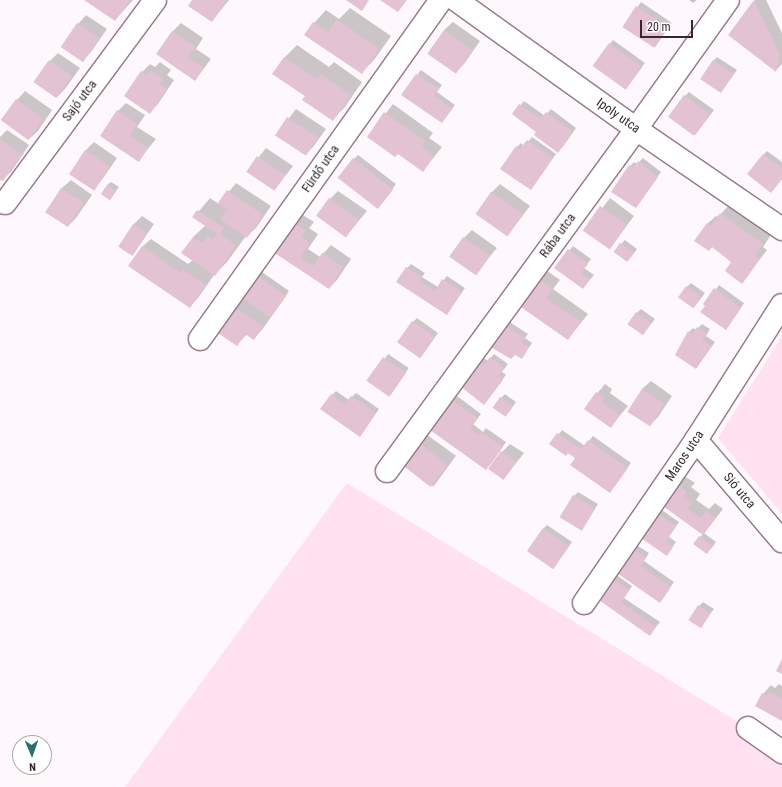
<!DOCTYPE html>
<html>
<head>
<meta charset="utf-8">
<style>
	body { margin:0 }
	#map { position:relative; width:782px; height:787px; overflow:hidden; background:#fef7fb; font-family:"Roboto Condensed",sans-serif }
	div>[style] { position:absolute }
	.green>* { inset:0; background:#ffe1f1 }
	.shadow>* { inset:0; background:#0003; transform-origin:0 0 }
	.building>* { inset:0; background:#e2c2d3; transform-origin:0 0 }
	.roads { filter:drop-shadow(1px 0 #947787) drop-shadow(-1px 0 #947787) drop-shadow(0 1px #947787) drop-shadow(0 -1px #947787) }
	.minor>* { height:22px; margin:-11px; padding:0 11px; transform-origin:11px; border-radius:11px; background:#fff }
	span { translate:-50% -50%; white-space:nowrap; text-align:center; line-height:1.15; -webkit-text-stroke:3.5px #fff; paint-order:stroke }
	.street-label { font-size:13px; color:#35292f }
	.north { position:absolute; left:12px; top:735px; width:40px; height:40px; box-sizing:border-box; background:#fff; border:1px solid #aea9ac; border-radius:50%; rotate:178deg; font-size:11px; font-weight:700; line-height:16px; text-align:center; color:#35292f }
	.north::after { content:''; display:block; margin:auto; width:14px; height:18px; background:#267170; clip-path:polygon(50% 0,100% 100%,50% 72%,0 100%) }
	.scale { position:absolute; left:640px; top:20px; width:53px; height:18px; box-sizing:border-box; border:2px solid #35292f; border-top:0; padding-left:5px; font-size:12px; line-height:14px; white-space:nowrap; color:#35292f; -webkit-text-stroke:3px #fff; paint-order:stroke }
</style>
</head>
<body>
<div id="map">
	<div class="green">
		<i style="clip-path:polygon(782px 336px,782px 514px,718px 438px)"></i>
		<i style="clip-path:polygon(347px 483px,748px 728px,782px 752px,782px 787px,125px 787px)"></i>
	</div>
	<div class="shadow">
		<i style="clip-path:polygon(86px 0,133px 0,115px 20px)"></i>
		<i style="clip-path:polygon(193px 0,229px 0,212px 21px)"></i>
		<i style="clip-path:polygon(689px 0,697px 0,693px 3px)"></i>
		<i style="clip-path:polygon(755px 0,766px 0,782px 33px,782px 64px,776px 70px,730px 34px)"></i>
		<i style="left:641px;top:2px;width:37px;height:29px;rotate:34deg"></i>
		<i style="clip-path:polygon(350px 8px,391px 36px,374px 60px,361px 73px,314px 23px,326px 10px,339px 19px)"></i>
		<i style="clip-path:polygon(86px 15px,107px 29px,91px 52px,83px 60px,78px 24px)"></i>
		<i style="clip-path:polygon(453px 22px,480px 41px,464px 64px,456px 72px,444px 30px)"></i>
		<i style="clip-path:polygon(181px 23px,203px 38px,196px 49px,211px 59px,195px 80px,157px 54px,173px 31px)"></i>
		<i style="clip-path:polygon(613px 40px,645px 63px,625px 88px,610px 44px)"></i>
		<i style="clip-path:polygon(297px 45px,329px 67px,334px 62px,362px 82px,345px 107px,333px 119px,306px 96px,274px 73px,285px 57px)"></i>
		<i style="clip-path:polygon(58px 53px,80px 68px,65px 89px,57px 97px,50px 61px)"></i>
		<i style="clip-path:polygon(717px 57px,737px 70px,721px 92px,713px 61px)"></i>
		<i style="clip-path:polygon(160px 62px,171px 70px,167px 75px,174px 80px,158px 104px,150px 112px,142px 72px,150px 64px,155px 67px)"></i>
		<i style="clip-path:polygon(421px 70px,442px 85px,437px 92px,455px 105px,442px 122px,403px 94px)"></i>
		<i style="clip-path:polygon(25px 91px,52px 110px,38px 131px,29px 139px,17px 100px)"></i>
		<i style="clip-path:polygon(689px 92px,714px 110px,695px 135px,685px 96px)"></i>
		<i style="clip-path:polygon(524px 101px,545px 116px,551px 109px,576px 128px,562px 148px,513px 114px)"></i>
		<i style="clip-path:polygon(126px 103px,145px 115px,137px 127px,156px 139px,138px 161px,118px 111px)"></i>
		<i style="clip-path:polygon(393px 104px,433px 133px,429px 138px,442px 147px,423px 171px,398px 153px,368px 137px)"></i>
		<i style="clip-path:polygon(296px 109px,326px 129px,313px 147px,305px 155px,276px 135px)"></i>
		<i style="clip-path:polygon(7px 130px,29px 145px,11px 172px,2px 180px,0 179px,0 137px)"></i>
		<i style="clip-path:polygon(532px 137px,556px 154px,531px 189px,517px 147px,521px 143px,524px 146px)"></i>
		<i style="clip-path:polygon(94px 142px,117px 158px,101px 181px,93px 189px,70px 174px,86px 150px)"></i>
		<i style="clip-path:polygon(266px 148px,293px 166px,274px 190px,247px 172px)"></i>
		<i style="clip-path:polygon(767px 151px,782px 162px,782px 179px,771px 192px,764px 154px)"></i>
		<i style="clip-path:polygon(358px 155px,396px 184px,382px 203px,354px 159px)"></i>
		<i style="clip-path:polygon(643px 158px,661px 172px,636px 207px,630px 166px,634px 162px,637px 164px)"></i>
		<i style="clip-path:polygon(71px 180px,92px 195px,76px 218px,68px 226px,46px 212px,62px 188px)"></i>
		<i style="clip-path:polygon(111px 182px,119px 187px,109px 200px,107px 185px)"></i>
		<i style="clip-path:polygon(236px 183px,271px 206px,256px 228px,247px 236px,246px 236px,227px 262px,214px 275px,198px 298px,190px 306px,142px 247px,151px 239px,188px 264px,193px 260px,193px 237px,206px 225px,194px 217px,210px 198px,219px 204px)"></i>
		<i style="clip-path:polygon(500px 184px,530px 206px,507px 236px,491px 193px)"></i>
		<i style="clip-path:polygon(338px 191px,367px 211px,346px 236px,330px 199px)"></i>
		<i style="left:610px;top:198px;width:30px;height:40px;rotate:37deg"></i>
		<i style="clip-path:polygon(729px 205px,771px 235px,763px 247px,767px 250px,742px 283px,733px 261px,712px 246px,707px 224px,716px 216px,718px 217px)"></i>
		<i style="clip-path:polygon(298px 212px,314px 222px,309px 228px,318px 234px,308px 249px,320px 257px,331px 245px,351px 259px,337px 280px,329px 288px,271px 250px)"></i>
		<i style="clip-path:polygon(142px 216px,154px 224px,139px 246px,131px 254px,119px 246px,134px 224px)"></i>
		<i style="clip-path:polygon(472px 230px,497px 248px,475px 274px,464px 238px)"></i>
		<i style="clip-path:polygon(625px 240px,637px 249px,631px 257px,621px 244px)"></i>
		<i style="clip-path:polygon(573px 246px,591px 259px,584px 268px,594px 275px,583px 288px,556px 267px)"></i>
		<i style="clip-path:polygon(411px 264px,425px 273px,422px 277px,438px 287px,447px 276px,465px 288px,447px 313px,407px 268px)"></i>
		<i style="clip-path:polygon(546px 270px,560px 280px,553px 289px,588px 314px,568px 339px,519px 304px)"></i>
		<i style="clip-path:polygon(262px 272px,289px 291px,262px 330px,254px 338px,247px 334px,237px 345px,216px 331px)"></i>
		<i style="clip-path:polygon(691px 283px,705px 293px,694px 307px,687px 287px)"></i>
		<i style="left:719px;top:285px;width:31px;height:24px;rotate:36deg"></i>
		<i style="clip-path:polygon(641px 309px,655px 319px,643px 334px,637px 313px)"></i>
		<i style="clip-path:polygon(417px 318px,438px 333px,421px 357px,413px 322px)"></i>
		<i style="clip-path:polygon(508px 321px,528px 334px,525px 338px,532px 343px,522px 358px,504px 325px)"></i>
		<i style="clip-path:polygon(702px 324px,710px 329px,706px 336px,715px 342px,696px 368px,689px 332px,693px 328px,696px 330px)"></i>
		<i style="left:388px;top:354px;width:25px;height:33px;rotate:34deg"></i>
		<i style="clip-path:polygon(494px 354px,508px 364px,502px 372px,506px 375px,484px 404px,480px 362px,484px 358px,488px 361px)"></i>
		<i style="clip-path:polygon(651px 381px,672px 396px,658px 417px,650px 425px,642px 389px)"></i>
		<i style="clip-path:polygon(605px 384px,612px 389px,610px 393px,628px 406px,611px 426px,585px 408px)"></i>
		<i style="clip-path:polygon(336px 391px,349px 400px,356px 393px,379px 409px,363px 432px,332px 395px)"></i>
		<i style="clip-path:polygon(505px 394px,516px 402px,509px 412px,501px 398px)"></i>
		<i style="clip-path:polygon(457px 396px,481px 414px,473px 424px,483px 432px,486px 428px,506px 442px,490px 465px,432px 429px)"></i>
		<i style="clip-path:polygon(562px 430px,585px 446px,593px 436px,631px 463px,610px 491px,577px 458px,551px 444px)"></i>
		<i style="left:426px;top:434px;width:37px;height:38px;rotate:36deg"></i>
		<i style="clip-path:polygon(510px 444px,524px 453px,504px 478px,502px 452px)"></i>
		<i style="clip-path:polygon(684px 476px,695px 483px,691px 487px,700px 494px,696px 500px,709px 509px,715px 503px,723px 509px,704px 533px,716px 542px,711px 549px,700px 537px,703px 534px,661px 504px)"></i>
		<i style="clip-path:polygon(578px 492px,598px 504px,581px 530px,574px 496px)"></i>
		<i style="clip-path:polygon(659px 508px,679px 522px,669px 537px,676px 542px,667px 554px,639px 535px)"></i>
		<i style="clip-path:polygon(547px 525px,572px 542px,553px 567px,543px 529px)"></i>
		<i style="clip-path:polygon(635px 544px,649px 553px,644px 561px,674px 582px,660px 601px,615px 571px)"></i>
		<i style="clip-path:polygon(615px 574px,632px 586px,624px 598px,660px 622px,650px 634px,598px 598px)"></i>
		<i style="clip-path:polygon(703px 602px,714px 609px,700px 627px,699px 606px)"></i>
		<i style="clip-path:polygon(779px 684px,782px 686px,782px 720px,763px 694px,771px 685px,775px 688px)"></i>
	</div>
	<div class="building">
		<i style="clip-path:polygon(84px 0,130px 0,115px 21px)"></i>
		<i style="clip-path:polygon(192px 0,227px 0,212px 22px,188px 6px)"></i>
		<i style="clip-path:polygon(346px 0,369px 0,362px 11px)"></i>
		<i style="clip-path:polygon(380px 0,407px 0,398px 12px)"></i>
		<i style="clip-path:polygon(754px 0,780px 55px,776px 72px,728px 35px)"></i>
		<i style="left:636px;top:6px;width:38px;height:25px;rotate:33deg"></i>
		<i style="clip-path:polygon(337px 19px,379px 49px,362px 74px,304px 35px,313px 22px,328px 32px)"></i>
		<i style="left:77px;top:23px;width:27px;height:29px;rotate:34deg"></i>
		<i style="left:444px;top:30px;width:35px;height:29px;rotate:35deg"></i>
		<i style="clip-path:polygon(172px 31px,196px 47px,188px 57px,204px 68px,195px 81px,156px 54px)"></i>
		<i style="left:609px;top:43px;width:41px;height:28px;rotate:36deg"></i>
		<i style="clip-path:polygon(284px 57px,317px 79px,320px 74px,351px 95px,333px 121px,302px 100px,305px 96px,272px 74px)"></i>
		<i style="left:49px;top:60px;width:28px;height:27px;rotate:35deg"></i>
		<i style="left:713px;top:60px;width:25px;height:23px;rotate:34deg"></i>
		<i style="clip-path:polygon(151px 70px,163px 79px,160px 84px,167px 89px,150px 114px,124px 96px,141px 71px,147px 75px)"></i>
		<i style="clip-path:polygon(416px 74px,439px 89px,434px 96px,452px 109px,442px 123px,401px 95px)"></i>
		<i style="left:684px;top:95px;width:32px;height:27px;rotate:36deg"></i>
		<i style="left:16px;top:99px;width:34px;height:26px;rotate:36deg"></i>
		<i style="clip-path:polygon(519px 104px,541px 119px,546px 112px,573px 132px,558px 153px,534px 135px,536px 132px,512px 114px)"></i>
		<i style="clip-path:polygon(117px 110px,137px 124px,130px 136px,148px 148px,139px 162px,100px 136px)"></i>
		<i style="clip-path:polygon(384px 112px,425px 141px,422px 147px,434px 156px,423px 172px,398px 154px,395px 157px,367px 137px)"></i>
		<i style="left:287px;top:117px;width:37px;height:22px;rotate:33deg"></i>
		<i style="clip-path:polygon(0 139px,22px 154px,3px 181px,0 180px)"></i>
		<i style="clip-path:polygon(527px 140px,553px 158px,531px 190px,500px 169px,516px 146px,520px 149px)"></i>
		<i style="left:85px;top:150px;width:30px;height:29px;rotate:33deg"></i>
		<i style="clip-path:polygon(763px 154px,782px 168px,782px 179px,771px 193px,747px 174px)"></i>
		<i style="left:257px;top:156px;width:34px;height:19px;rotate:34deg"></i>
		<i style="left:353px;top:158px;width:51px;height:25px;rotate:38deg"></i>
		<i style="clip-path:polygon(638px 161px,658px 177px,636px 208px,611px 192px,629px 165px,633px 168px)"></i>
		<i style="left:107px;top:185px;width:11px;height:11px;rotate:34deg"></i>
		<i style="left:61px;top:188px;width:27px;height:29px;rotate:33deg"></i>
		<i style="clip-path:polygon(227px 190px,263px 215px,247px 238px,220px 219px,227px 210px,218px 203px)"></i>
		<i style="left:491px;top:192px;width:39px;height:27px;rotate:35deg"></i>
		<i style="left:329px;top:198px;width:37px;height:22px;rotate:36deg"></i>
		<i style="left:600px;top:206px;width:33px;height:30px;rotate:35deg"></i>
		<i style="clip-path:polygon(197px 210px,224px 228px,220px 234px,236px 245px,215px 276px,181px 253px,193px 237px,202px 243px,208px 236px,213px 240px,217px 234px,192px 217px)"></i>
		<i style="clip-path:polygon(720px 213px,763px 244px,755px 255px,760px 259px,742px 284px,725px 271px,731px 262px,712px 247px,709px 251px,694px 241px,707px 223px,711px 226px)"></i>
		<i style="clip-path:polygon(289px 220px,306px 231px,302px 237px,310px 243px,300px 258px,313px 266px,322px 253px,343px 267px,329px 289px,270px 250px)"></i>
		<i style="left:133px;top:224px;width:17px;height:27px;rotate:33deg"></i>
		<i style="left:463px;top:237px;width:33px;height:24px;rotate:35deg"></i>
		<i style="left:620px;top:243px;width:17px;height:11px;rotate:36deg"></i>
		<i style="clip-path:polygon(142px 246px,180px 273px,182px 269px,206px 285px,190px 308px,128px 266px)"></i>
		<i style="clip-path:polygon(568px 249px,588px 264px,581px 273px,590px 279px,583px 289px,554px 268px)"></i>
		<i style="clip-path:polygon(406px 267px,422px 277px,419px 281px,435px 291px,442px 279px,462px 292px,447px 315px,396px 282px)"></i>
		<i style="left:257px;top:275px;width:36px;height:27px;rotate:36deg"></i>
		<i style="clip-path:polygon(537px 278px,553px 289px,546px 298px,581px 322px,568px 340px,518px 305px)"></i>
		<i style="left:686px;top:286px;width:19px;height:14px;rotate:35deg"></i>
		<i style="clip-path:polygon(714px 288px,741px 308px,726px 330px,700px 312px,705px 306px,703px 304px)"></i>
		<i style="clip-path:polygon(232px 305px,263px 326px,254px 340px,245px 334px,237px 346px,215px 331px)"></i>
		<i style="left:636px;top:312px;width:19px;height:15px;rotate:35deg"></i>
		<i style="left:412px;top:321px;width:28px;height:26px;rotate:35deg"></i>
		<i style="clip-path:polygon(503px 324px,525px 338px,522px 343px,529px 347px,522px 359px,515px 355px,511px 359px,489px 346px)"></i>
		<i style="clip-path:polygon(697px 327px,707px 334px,702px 340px,712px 346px,696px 369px,675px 355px,688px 331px,692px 334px)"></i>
		<i style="left:383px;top:357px;width:28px;height:29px;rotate:35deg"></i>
		<i style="clip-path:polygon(490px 357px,504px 368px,499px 376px,503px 380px,484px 405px,460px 386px,479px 361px,484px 365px)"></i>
		<i style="left:642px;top:389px;width:27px;height:27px;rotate:33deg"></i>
		<i style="clip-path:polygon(596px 392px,605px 398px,602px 402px,620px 415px,611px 428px,584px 409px)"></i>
		<i style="clip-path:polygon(331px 394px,345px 404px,351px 396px,376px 413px,360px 437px,320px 409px)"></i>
		<i style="left:500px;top:397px;width:16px;height:13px;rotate:35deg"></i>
		<i style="clip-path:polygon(452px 400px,478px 418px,470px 429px,479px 435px,482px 432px,503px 447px,486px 470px,430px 430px)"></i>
		<i style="clip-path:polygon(557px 433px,581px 449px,588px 440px,628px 468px,610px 493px,570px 465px,575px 458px,568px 453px,566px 456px,549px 444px)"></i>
		<i style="left:417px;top:441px;width:39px;height:28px;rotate:38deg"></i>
		<i style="left:501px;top:451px;width:19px;height:22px;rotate:36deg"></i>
		<i style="clip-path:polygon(675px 483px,687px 492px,684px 496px,693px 503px,688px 509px,701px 518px,706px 511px,716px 518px,703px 535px,660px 504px)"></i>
		<i style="left:573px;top:495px;width:26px;height:26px;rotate:31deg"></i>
		<i style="clip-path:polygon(654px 511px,676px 526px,666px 541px,673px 547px,667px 556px,638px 536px)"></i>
		<i style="left:543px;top:528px;width:32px;height:28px;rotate:35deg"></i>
		<i style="left:699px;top:536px;width:17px;height:10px;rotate:36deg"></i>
		<i style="clip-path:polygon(631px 547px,646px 557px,641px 566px,671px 587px,660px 603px,614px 571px)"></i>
		<i style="clip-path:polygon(611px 577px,629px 590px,621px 602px,656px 627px,650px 636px,596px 598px)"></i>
		<i style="left:698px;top:605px;width:15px;height:18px;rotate:32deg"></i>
		<i style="clip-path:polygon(782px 659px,782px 674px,776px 671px)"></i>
		<i style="clip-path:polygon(770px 692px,782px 699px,782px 721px,755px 706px,762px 693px,767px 696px)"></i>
	</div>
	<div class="roads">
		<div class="minor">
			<i style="left:456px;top:0;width:221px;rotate:35.6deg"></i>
			<i style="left:636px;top:129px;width:177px;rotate:34.4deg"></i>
			<i style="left:5px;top:203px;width:252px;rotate:-53.5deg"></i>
			<i style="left:200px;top:339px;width:416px;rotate:-54.6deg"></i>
			<i style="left:696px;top:440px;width:133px;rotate:49.6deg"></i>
			<i style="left:387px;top:471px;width:423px;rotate:-53.9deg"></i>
			<i style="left:636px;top:129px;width:158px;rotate:-54.5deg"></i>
			<i style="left:584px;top:603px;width:198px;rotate:-55.5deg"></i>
			<i style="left:696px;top:440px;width:160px;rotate:-57.5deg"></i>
			<i style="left:748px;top:728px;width:42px;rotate:35.2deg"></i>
		</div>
	</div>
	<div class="street-label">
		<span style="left:80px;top:101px;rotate:-53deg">Sajó utca</span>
		<span style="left:618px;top:116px;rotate:35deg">Ipoly utca</span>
		<span style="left:321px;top:169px;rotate:-55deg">Fürdő utca</span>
		<span style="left:558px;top:236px;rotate:-54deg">Rába utca</span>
		<span style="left:685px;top:456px;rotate:-56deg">Maros utca</span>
		<span style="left:739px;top:491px;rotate:50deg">Sió utca</span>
	</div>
	<div class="north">N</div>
	<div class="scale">20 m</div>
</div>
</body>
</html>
